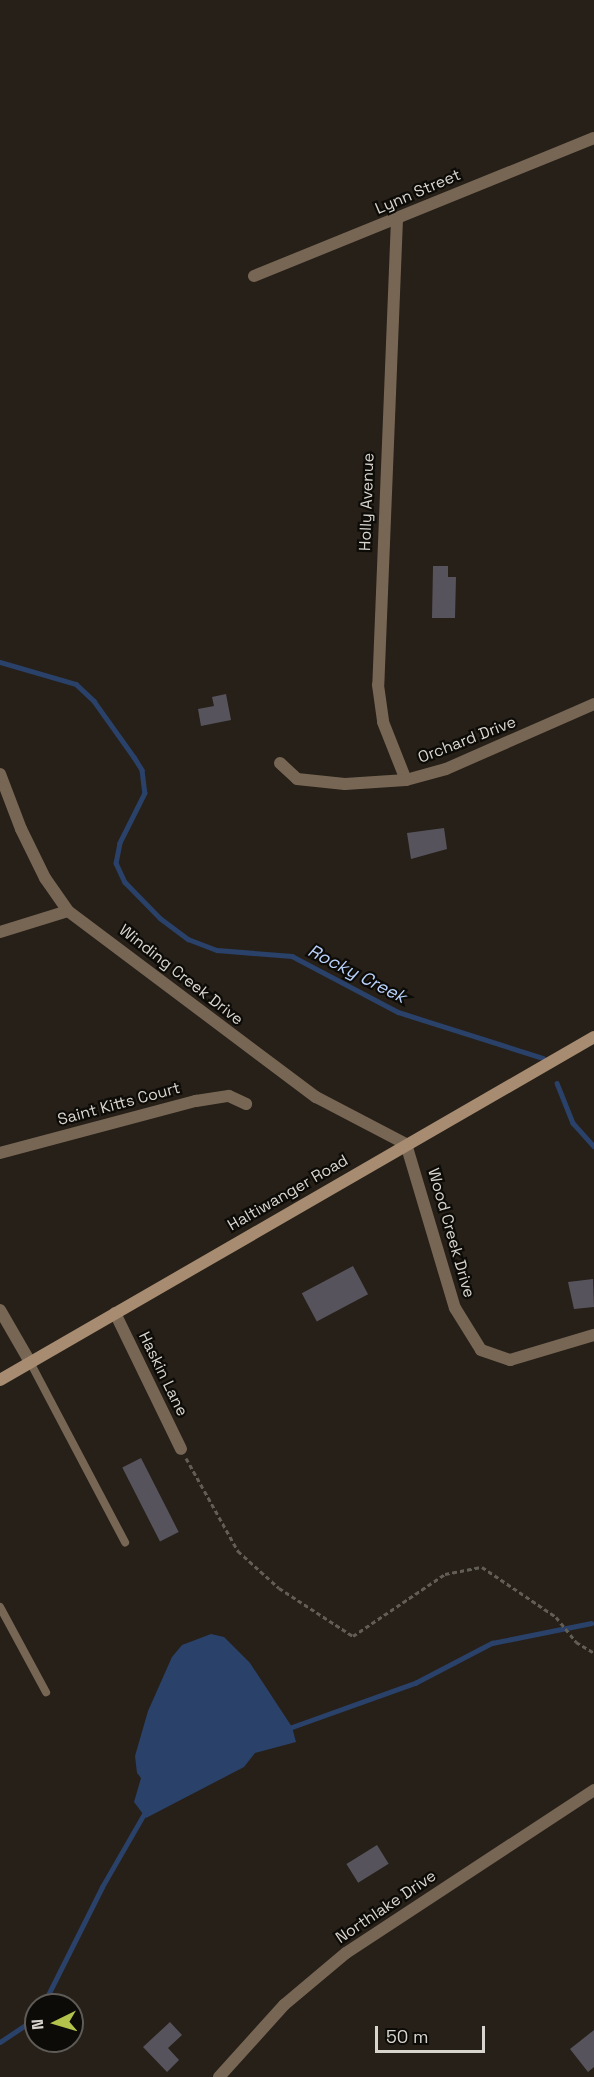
<!DOCTYPE html>
<html>
<head>
<meta charset="utf-8">
<style>
	body { margin:0 }
	#map { position:relative; width:594px; height:2077px; overflow:hidden; background:#262018; font-family:"Space Grotesk",sans-serif }
	div>[style] { position:absolute }
	.water>* { inset:0; background:#2a416a }
	.stream>* { height:4.5px; margin:-2.25px; padding:0 2.25px; transform-origin:2.25px; border-radius:2.25px; background:#2a416a }
	.building>* { inset:0; background:#57535d; transform-origin:0 0 }
	.path>* { height:3px; margin-top:-1.5px; transform-origin:0; background:repeating-linear-gradient(90deg,#625d55 0 4.5px,transparent 0 7.5px) }
	.lane>* { height:8px; margin:-4px; padding:0 4px; transform-origin:4px; border-radius:4px; background:#776654 }
	.street>* { height:12px; margin:-6px; padding:0 6px; transform-origin:6px; border-radius:6px; background:#776654 }
	.secondary>* { height:12px; margin:-6px; padding:0 6px; transform-origin:6px; border-radius:6px; background:#a88c71 }
	span { translate:-50% -50%; white-space:nowrap; text-align:center; line-height:1.15; -webkit-text-stroke:4.5px #0d0b07; paint-order:stroke }
	.street-label { font-size:16px; color:#d8d4ce }
	.water-label { font-size:18px; color:#b9d2fb; font-style:italic }
	.north { position:absolute; left:24px; top:1993px; width:60px; height:60px; box-sizing:border-box; background:#0d0b07; border:2px solid #5e5b57; border-radius:50%; rotate:265deg; font-size:16px; font-weight:700; line-height:24px; text-align:center; color:#d8d4ce }
	.north::after { content:''; display:block; margin:auto; width:21px; height:27px; background:#b3c24b; clip-path:polygon(50% 0,100% 100%,50% 72%,0 100%) }
	.scale { position:absolute; left:375px; top:2026px; width:110px; height:27px; box-sizing:border-box; border:3px solid #d8d4ce; border-top:0; padding-left:8px; font-size:18px; line-height:21px; white-space:nowrap; color:#d8d4ce; -webkit-text-stroke:4px #0d0b07; paint-order:stroke }
</style>
</head>
<body>
<div id="map">
	<div class="water">
		<i style="clip-path:polygon(211px 1634px,224px 1637px,250px 1663px,292px 1727px,296px 1742px,255px 1753px,244px 1767px,146px 1818px,134px 1802px,141px 1778px,137px 1773px,135px 1756px,148px 1711px,172px 1657px,182px 1645px)"></i>
	</div>
	<div class="stream">
		<i style="left:0;top:662px;width:79px;rotate:16.1deg"></i>
		<i style="left:76px;top:684px;width:25px;rotate:43deg"></i>
		<i style="left:94px;top:701px;width:69px;rotate:54.5deg"></i>
		<i style="left:134px;top:757px;width:15px;rotate:58deg"></i>
		<i style="left:142px;top:770px;width:23px;rotate:83deg"></i>
		<i style="left:145px;top:793px;width:56px;rotate:116.6deg"></i>
		<i style="left:120px;top:843px;width:20px;rotate:101deg"></i>
		<i style="left:116px;top:863px;width:21px;rotate:65deg"></i>
		<i style="left:125px;top:882px;width:50px;rotate:45.8deg"></i>
		<i style="left:160px;top:918px;width:35px;rotate:37deg"></i>
		<i style="left:188px;top:939px;width:31px;rotate:21deg"></i>
		<i style="left:217px;top:950px;width:75px;rotate:4.6deg"></i>
		<i style="left:292px;top:956px;width:120px;rotate:27.8deg"></i>
		<i style="left:398px;top:1012px;width:152px;rotate:17.6deg"></i>
		<i style="left:557px;top:1083px;width:43px;rotate:68.2deg"></i>
		<i style="left:573px;top:1123px;width:31px;rotate:48deg"></i>
		<i style="left:292px;top:1727px;width:131px;rotate:-19.7deg"></i>
		<i style="left:415px;top:1683px;width:87px;rotate:-27.5deg"></i>
		<i style="left:492px;top:1643px;width:101px;rotate:-11.4deg"></i>
		<i style="left:43px;top:2005px;width:132px;rotate:-63.4deg"></i>
		<i style="left:102px;top:1887px;width:84px;rotate:-60.1deg"></i>
		<i style="left:0;top:2042px;width:43px;rotate:-33.7deg"></i>
	</div>
	<div class="building">
		<i style="clip-path:polygon(433px 566px,448px 566px,448px 577px,456px 577px,455px 618px,432px 618px)"></i>
		<i style="clip-path:polygon(226px 694px,231px 720px,201px 726px,198px 709px,214px 706px,212px 697px)"></i>
		<i style="clip-path:polygon(444px 828px,447px 849px,411px 859px,407px 833px)"></i>
		<i style="left:353px;top:1266px;width:32px;height:58px;rotate:62deg"></i>
		<i style="clip-path:polygon(593px 1279px,594px 1307px,574px 1309px,568px 1282px)"></i>
		<i style="left:141px;top:1458px;width:83px;height:21px;rotate:63deg"></i>
		<i style="left:377px;top:1845px;width:22px;height:36px;rotate:58deg"></i>
		<i style="clip-path:polygon(170px 2022px,182px 2035px,168px 2048px,179px 2060px,167px 2072px,143px 2047px)"></i>
		<i style="clip-path:polygon(594px 2030px,594px 2067px,588px 2072px,570px 2049px)"></i>
	</div>
	<div class="path">
		<i style="left:186px;top:1458px;width:107px;rotate:60.8deg"></i>
		<i style="left:238px;top:1551px;width:55px;rotate:42.1deg"></i>
		<i style="left:279px;top:1588px;width:88px;rotate:33deg"></i>
		<i style="left:353px;top:1636px;width:111px;rotate:-34deg"></i>
		<i style="left:445px;top:1574px;width:38px;rotate:-11deg"></i>
		<i style="left:482px;top:1567px;width:89px;rotate:34deg"></i>
		<i style="left:556px;top:1617px;width:32px;rotate:51deg"></i>
		<i style="left:576px;top:1642px;width:21px;rotate:31deg"></i>
	</div>
	<div class="lane">
		<i style="left:30px;top:1362px;width:204px;rotate:62.2deg"></i>
		<i style="left:0;top:1607px;width:97px;rotate:61.6deg"></i>
	</div>
	<div class="street">
		<i style="left:397px;top:219px;width:466px;rotate:92.3deg"></i>
		<i style="left:378px;top:685px;width:37px;rotate:82deg"></i>
		<i style="left:383px;top:722px;width:62px;rotate:68.4deg"></i>
		<i style="left:254px;top:276px;width:367px;rotate:-22.1deg"></i>
		<i style="left:280px;top:763px;width:23px;rotate:43deg"></i>
		<i style="left:297px;top:779px;width:48px;rotate:5.9deg"></i>
		<i style="left:345px;top:784px;width:61px;rotate:-3.8deg"></i>
		<i style="left:406px;top:780px;width:41px;rotate:-15.4deg"></i>
		<i style="left:446px;top:769px;width:162px;rotate:-23.7deg"></i>
		<i style="left:0;top:774px;width:59px;rotate:69.1deg"></i>
		<i style="left:21px;top:829px;width:55px;rotate:63.9deg"></i>
		<i style="left:45px;top:878px;width:40px;rotate:55.1deg"></i>
		<i style="left:68px;top:911px;width:310px;rotate:36.9deg"></i>
		<i style="left:316px;top:1097px;width:102px;rotate:27.6deg"></i>
		<i style="left:406px;top:1144px;width:171px;rotate:73.4deg"></i>
		<i style="left:455px;top:1308px;width:49px;rotate:58.2deg"></i>
		<i style="left:481px;top:1350px;width:31px;rotate:19deg"></i>
		<i style="left:510px;top:1360px;width:88px;rotate:-16.6deg"></i>
		<i style="left:0;top:932px;width:71px;rotate:-17.2deg"></i>
		<i style="left:0;top:1153px;width:203px;rotate:-14.9deg"></i>
		<i style="left:196px;top:1101px;width:33px;rotate:-9deg"></i>
		<i style="left:229px;top:1096px;width:19px;rotate:25deg"></i>
		<i style="left:0;top:1310px;width:60px;rotate:60deg"></i>
		<i style="left:115px;top:1313px;width:151px;rotate:64.1deg"></i>
		<i style="left:219px;top:2077px;width:97px;rotate:-47.9deg"></i>
		<i style="left:284px;top:2005px;width:81px;rotate:-40deg"></i>
		<i style="left:346px;top:1953px;width:297px;rotate:-33.3deg"></i>
	</div>
	<div class="secondary">
		<i style="left:0;top:1380px;width:686px;rotate:-30deg"></i>
	</div>
	<div class="street-label">
		<span style="left:418px;top:192px;rotate:-23deg">Lynn Street</span>
		<span style="left:367px;top:502px;rotate:-88deg">Holly Avenue</span>
		<span style="left:467px;top:740px;rotate:-21deg">Orchard Drive</span>
		<span style="left:181px;top:975px;rotate:38deg">Winding Creek Drive</span>
		<span style="left:119px;top:1104px;rotate:-15deg">Saint Kitts Court</span>
		<span style="left:288px;top:1193px;rotate:-30deg">Haltiwanger Road</span>
		<span style="left:451px;top:1233px;rotate:74deg">Wood Creek Drive</span>
		<span style="left:163px;top:1374px;rotate:64deg">Haskin Lane</span>
		<span style="left:386px;top:1907px;rotate:-34deg">Northlake Drive</span>
	</div>
	<div class="water-label">
		<span style="left:357px;top:974px;rotate:27deg">Rocky Creek</span>
	</div>
	<div class="north">N</div>
	<div class="scale">50 m</div>
</div>
</body>
</html>
